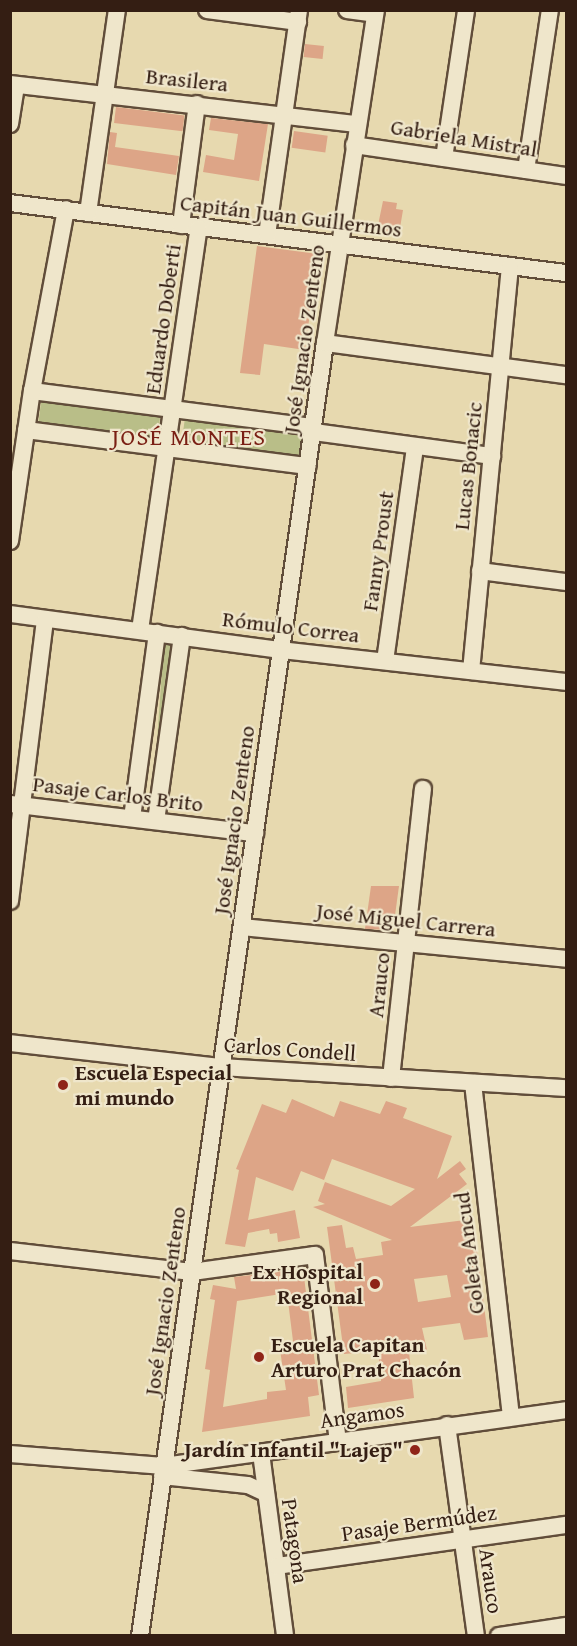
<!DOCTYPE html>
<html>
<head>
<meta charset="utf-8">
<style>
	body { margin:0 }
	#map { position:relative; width:577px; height:1646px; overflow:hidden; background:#e7d9af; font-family:"Gentium Book Plus",serif }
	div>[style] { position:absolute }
	.green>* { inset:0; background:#b9be88; transform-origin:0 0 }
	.building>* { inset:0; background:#dda587; transform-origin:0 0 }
	.roads { filter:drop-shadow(2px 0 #614d3a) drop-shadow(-2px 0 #614d3a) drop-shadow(0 2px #614d3a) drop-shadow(0 -2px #614d3a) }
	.minor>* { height:16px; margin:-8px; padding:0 8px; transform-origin:8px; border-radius:8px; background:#efe6cb }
	.dots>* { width:16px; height:16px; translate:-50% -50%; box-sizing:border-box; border:3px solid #efe6cb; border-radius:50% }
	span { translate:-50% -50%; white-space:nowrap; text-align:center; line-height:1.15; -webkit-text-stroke:4.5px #efe6cb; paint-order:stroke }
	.street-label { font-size:22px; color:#341e13 }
	.poi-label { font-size:22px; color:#341e13; font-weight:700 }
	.left { translate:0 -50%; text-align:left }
	.right { translate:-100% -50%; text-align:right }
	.neighbourhood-label { font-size:24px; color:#7a1f14; letter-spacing:1.5px }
	.frame { position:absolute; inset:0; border:12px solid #341e13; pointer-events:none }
</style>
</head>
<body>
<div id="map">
	<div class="green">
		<i style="left:41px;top:402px;width:120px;height:23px;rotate:7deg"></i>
		<i style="left:185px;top:418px;width:121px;height:27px;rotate:8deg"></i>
		<i style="left:164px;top:641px;width:13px;height:172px;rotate:4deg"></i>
	</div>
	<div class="building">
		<i style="left:305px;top:44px;width:19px;height:13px;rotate:6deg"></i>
		<i style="left:116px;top:107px;width:69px;height:16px;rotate:7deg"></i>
		<i style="clip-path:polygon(211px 118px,268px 124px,259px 181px,203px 172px,206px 155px,234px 160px,238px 134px,209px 130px)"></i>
		<i style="left:294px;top:131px;width:34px;height:17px;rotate:8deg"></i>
		<i style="clip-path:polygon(110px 132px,117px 133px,115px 147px,179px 156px,176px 175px,107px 164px)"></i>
		<i style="clip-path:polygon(383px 201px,397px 203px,396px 209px,403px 210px,399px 234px,377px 230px)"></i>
		<i style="clip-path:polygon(257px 246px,318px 254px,305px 350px,264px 344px,260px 375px,240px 373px)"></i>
		<i style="clip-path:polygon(371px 886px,399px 886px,393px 930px,365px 929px)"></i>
		<i style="clip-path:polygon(evenodd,292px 1099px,334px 1117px,340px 1101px,380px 1114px,386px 1101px,407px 1108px,403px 1118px,452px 1136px,437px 1179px,460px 1161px,466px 1169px,459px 1174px,467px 1184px,410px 1227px,473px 1219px,488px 1337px,464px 1340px,460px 1323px,422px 1328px,427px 1350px,409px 1352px,414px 1398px,348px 1408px,346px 1387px,381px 1381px,378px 1351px,344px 1354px,327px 1227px,342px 1225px,346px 1248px,353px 1247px,356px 1259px,383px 1255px,381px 1242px,392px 1240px,313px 1207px,325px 1204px,318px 1201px,325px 1182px,391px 1206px,415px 1189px,332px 1159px,324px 1180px,301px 1171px,293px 1191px,256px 1177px,248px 1220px,295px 1210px,300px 1238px,278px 1242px,277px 1233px,270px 1234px,269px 1229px,248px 1233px,245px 1247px,225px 1244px,239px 1170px,236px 1169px,262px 1104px,286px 1113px,292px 1099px,447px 1275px,451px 1297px,418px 1302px,414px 1279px,447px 1275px)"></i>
		<i style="clip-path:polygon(evenodd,303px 1269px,319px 1395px,308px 1397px,310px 1416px,202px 1432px,210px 1370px,205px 1369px,215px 1300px,210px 1299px,213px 1285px,236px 1289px,234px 1277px,303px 1269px,287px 1293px,293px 1341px,279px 1343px,286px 1390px,267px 1392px,267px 1399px,223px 1407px,237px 1301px,287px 1293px)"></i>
	</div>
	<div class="roads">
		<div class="minor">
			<i style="left:207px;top:10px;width:92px;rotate:7.5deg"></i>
			<i style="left:347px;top:10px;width:28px;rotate:8deg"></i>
			<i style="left:10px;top:84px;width:349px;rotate:6.6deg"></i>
			<i style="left:10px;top:124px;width:39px;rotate:-81deg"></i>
			<i style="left:354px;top:145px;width:214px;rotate:8.3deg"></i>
			<i style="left:444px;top:158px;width:150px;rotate:-81.5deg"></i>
			<i style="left:526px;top:170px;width:162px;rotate:-81.5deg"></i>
			<i style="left:10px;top:203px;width:560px;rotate:7.18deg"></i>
			<i style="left:88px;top:213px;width:205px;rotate:-81.9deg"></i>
			<i style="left:181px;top:225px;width:122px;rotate:-82.5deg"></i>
			<i style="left:267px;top:235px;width:227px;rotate:-81.9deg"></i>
			<i style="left:325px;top:343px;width:243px;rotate:7.6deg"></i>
			<i style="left:32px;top:391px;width:284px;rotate:7.3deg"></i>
			<i style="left:26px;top:430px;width:284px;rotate:7.3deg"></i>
			<i style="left:314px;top:432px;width:180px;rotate:7.7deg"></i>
			<i style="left:10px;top:541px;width:152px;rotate:-81.7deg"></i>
			<i style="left:32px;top:391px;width:185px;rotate:-79.4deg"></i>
			<i style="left:480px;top:571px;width:87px;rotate:7.3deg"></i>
			<i style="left:10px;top:614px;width:273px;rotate:7.6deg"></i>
			<i style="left:281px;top:650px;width:287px;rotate:6.4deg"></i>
			<i style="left:140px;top:630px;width:406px;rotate:-81.7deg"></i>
			<i style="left:385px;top:661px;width:216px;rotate:-82deg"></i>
			<i style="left:471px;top:671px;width:407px;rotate:-84.5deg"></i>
			<i style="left:10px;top:804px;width:247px;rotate:6.8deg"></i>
			<i style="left:132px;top:818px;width:187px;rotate:-82.3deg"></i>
			<i style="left:156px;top:821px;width:187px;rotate:-82deg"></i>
			<i style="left:10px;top:901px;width:284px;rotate:-82.9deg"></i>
			<i style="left:242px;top:927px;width:326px;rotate:5.6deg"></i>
			<i style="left:10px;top:1043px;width:212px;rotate:6.5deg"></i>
			<i style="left:221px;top:1067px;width:346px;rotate:3.5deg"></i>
			<i style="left:391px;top:1078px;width:291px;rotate:-83.7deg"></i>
			<i style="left:473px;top:1083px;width:336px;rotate:83.5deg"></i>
			<i style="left:10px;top:1251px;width:183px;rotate:6.6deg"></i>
			<i style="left:192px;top:1272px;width:124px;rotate:-7.9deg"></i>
			<i style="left:315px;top:1255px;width:187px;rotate:83deg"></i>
			<i style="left:447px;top:1425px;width:213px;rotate:82.2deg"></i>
			<i style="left:261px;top:1453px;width:185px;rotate:82.5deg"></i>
			<i style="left:10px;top:1454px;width:154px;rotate:4.5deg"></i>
			<i style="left:164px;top:1466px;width:406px;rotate:-7.9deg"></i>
			<i style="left:162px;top:1476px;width:86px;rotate:6deg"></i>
			<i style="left:248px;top:1485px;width:19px;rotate:25deg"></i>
			<i style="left:277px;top:1566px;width:292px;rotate:-8.1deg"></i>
			<i style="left:140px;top:1636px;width:1306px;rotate:-81.86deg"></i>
			<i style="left:325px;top:343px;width:337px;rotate:-81.3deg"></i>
			<i style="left:499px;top:1636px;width:68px;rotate:-8.5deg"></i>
		</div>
	</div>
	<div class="dots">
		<i style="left:63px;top:1085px;background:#8f2418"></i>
		<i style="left:375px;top:1284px;background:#8f2418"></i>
		<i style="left:259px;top:1357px;background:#8f2418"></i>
		<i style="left:415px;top:1450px;background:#8f2418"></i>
	</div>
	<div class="street-label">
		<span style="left:187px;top:80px;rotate:6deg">Brasilera</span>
		<span style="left:464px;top:138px;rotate:9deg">Gabriela Mistral</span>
		<span style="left:291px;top:216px;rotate:7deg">Capitán Juan Guillermos</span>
		<span style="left:163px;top:319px;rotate:-82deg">Eduardo Doberti</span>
		<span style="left:304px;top:339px;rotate:-82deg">José Ignacio Zenteno</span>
		<span style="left:468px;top:466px;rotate:-84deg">Lucas Bonacic</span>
		<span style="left:378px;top:551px;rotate:-82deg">Fanny Proust</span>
		<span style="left:291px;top:627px;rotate:7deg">Rómulo Correa</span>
		<span style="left:118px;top:794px;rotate:7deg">Pasaje Carlos Brito</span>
		<span style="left:234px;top:820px;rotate:-82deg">José Ignacio Zenteno</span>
		<span style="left:406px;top:920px;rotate:6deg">José Miguel Carrera</span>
		<span style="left:379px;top:985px;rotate:-84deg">Arauco</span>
		<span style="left:290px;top:1049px;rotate:4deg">Carlos Condell</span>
		<span style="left:469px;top:1253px;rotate:-97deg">Goleta Ancud</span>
		<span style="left:165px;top:1301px;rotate:-82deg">José Ignacio Zenteno</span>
		<span style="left:362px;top:1415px;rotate:-8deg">Angamos</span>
		<span style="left:419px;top:1523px;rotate:-8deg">Pasaje Bermúdez</span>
		<span style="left:295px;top:1541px;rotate:82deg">Patagona</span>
		<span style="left:491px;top:1581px;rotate:82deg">Arauco</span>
	</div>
	<div class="poi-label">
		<span class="left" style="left:75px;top:1085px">Escuela Especial<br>mi mundo</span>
		<span class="right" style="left:363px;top:1284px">Ex Hospital<br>Regional</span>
		<span class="left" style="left:271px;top:1357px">Escuela Capitan<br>Arturo Prat Chacón</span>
		<span class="right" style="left:403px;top:1450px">Jardín Infantil "Lajep"</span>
	</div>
	<div class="neighbourhood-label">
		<span style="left:189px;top:437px">JOSÉ MONTES</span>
	</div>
	<div class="frame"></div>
</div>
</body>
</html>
